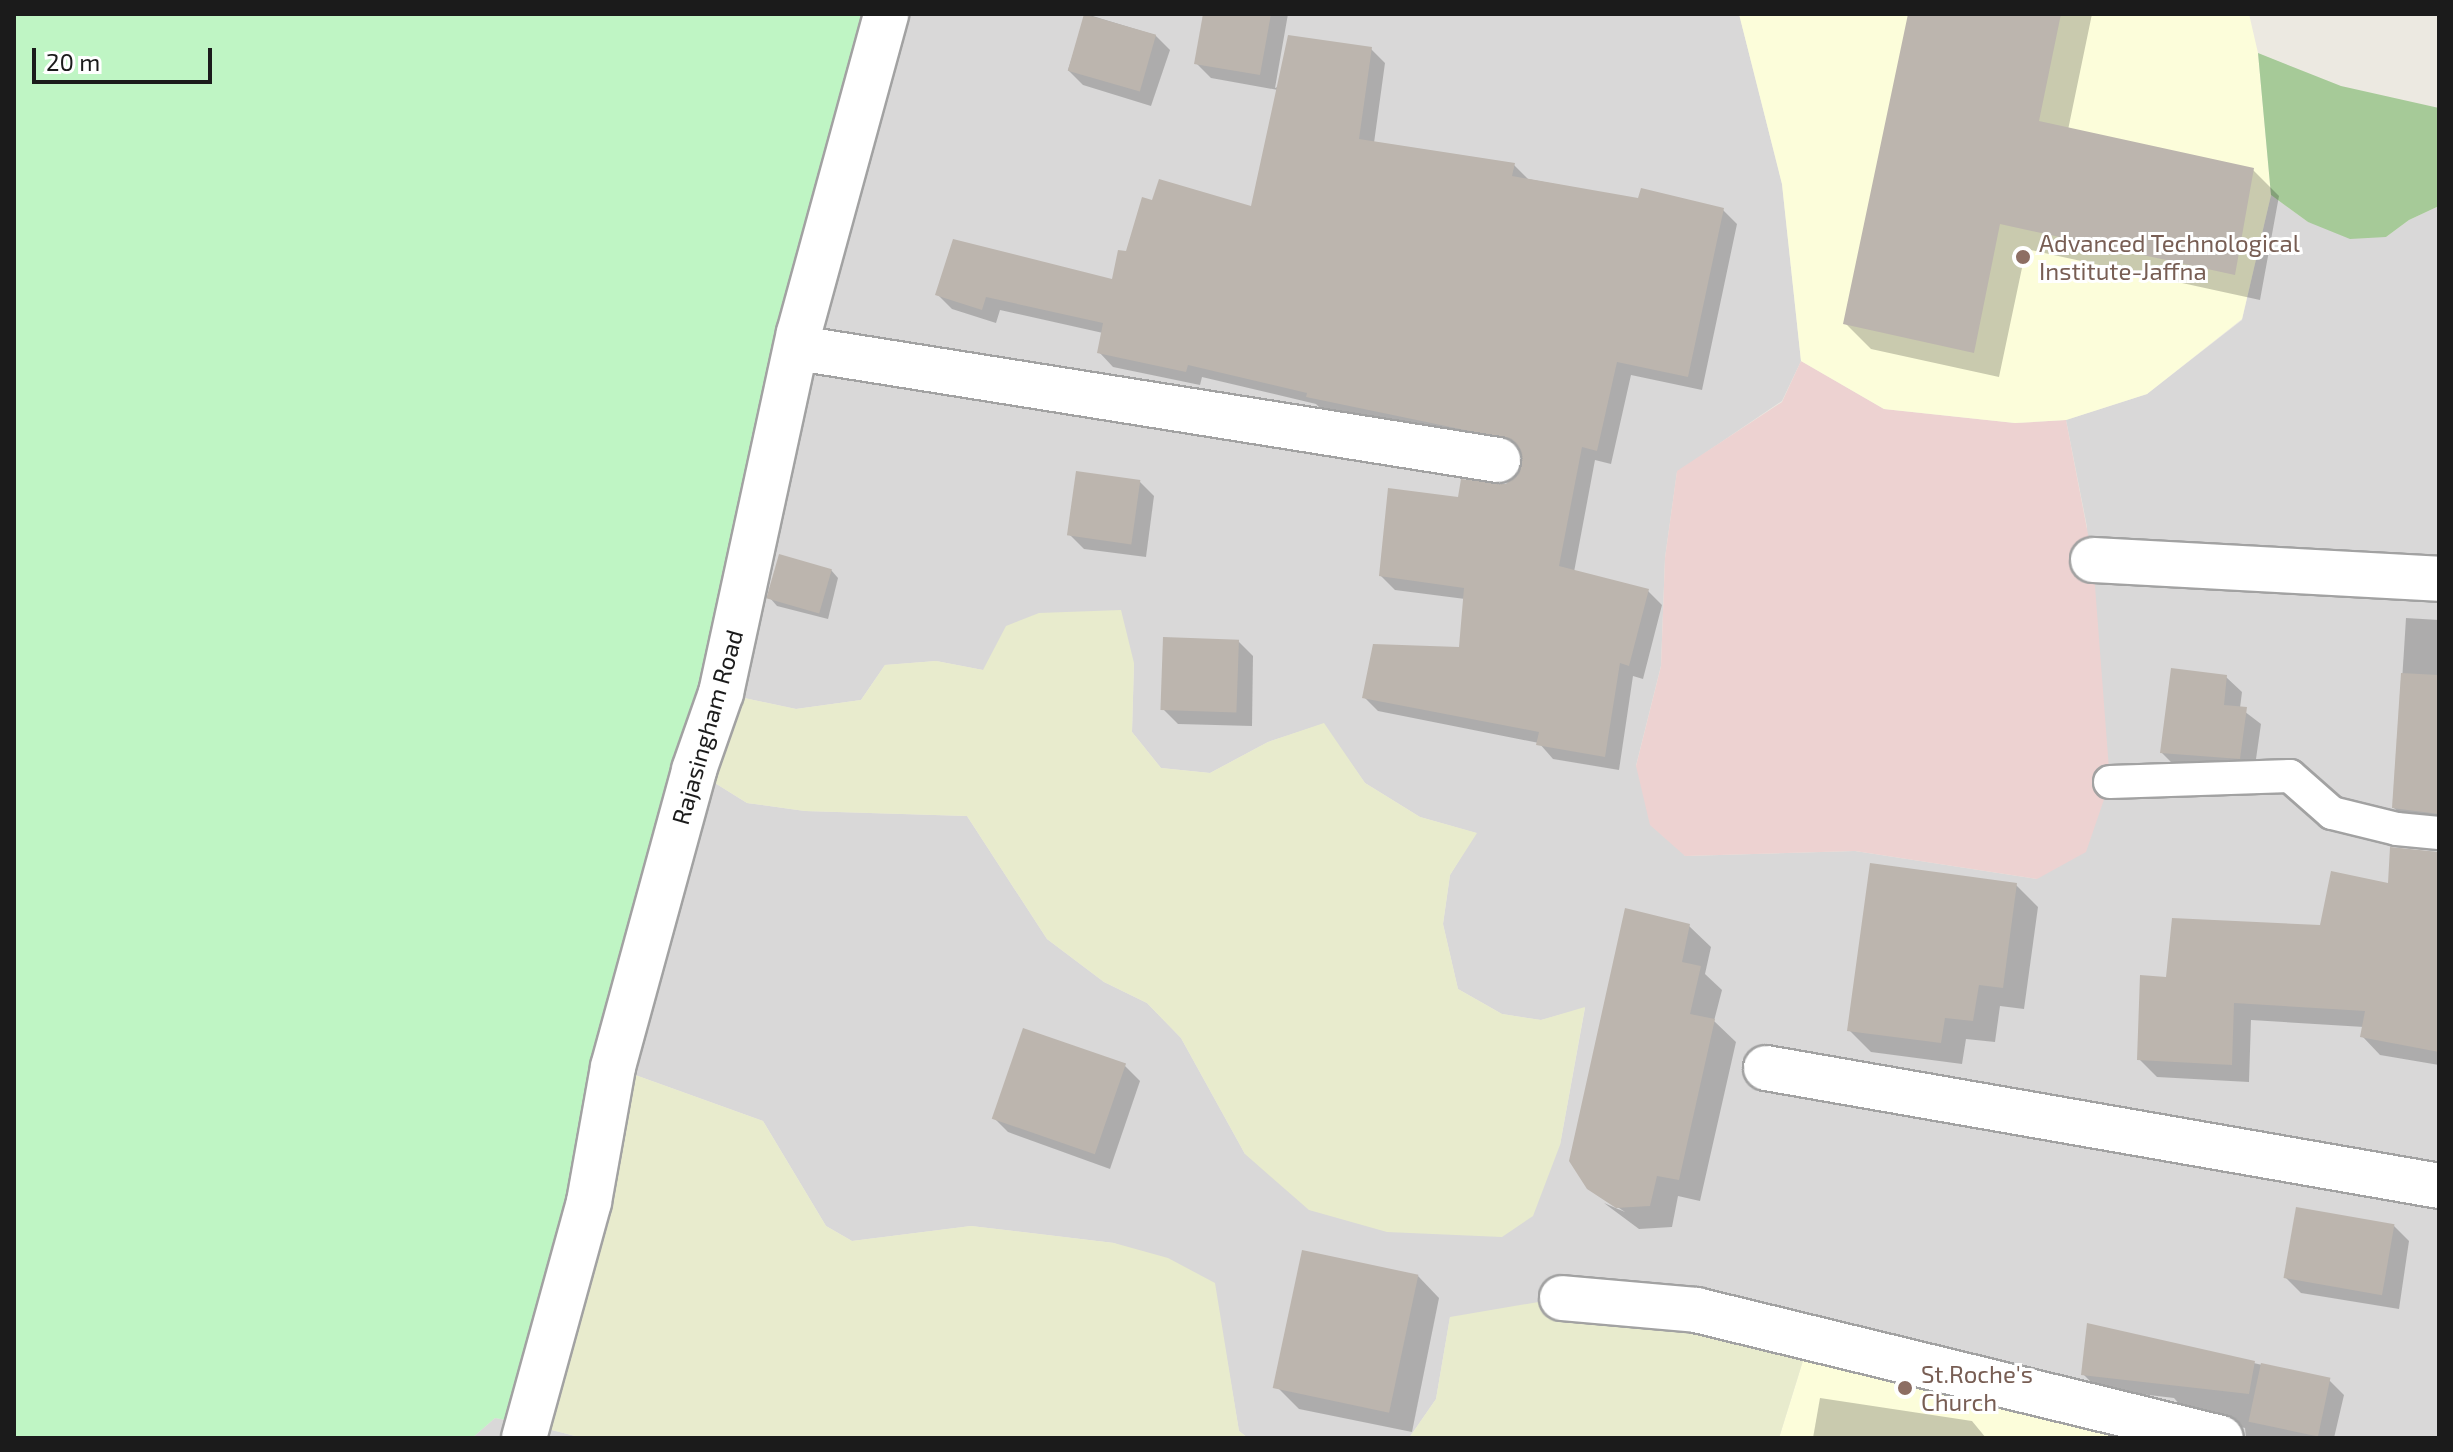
<!DOCTYPE html>
<html>
<head>
<meta charset="utf-8">
<style>
	body { margin:0 }
	#map { position:relative; width:2453px; height:1452px; overflow:hidden; background:#ece9e1; font-family:"Exo 2",sans-serif }
	div>[style] { position:absolute }
	.residential>* { inset:0; background:#d9d8d8 }
	.commercial>* { inset:0; background:#edd2d1 }
	.education>* { inset:0; background:#fcfdda }
	.farmland>* { inset:0; background:#e8ebcd }
	.forest>* { inset:0; background:#a6ca98 }
	.park>* { inset:0; background:#bff5c4 }
	.shadow>* { inset:0; background:#0003 }
	.building>* { inset:0; background:#bcb5ae; transform-origin:0 0 }
	.roads { filter:drop-shadow(2px 0 #a2a2a2) drop-shadow(-2px 0 #a2a2a2) drop-shadow(0 2px #a2a2a2) drop-shadow(0 -2px #a2a2a2) }
	.service>* { height:32px; margin:-16px; padding:0 16px; transform-origin:16px; border-radius:16px; background:#fff }
	.minor>* { height:44px; margin:-22px; padding:0 22px; transform-origin:22px; border-radius:22px; background:#fff }
	.dots>* { width:22px; height:22px; translate:-50% -50%; box-sizing:border-box; border:4px solid #fff; border-radius:50% }
	span { translate:-50% -50%; white-space:nowrap; text-align:center; line-height:1.15; -webkit-text-stroke:6px #fff; paint-order:stroke }
	.education-label { font-size:24px; color:#785e54 }
	.left { translate:0 -50%; text-align:left }
	.street-label { font-size:24px; color:#1b1b1b }
	.frame { position:absolute; inset:0; border:16px solid #1b1b1b; pointer-events:none }
	.scale { position:absolute; left:32px; top:48px; width:180px; height:36px; box-sizing:border-box; border:4px solid #1b1b1b; border-top:0; padding-left:10px; font-size:24px; line-height:28px; white-space:nowrap; color:#1b1b1b; -webkit-text-stroke:6px #fff; paint-order:stroke }
</style>
</head>
<body>
<div id="map">
	<div class="residential">
		<i style="clip-path:polygon(886px 14px,1739px 14px,1782px 184px,1801px 361px,1782px 401px,1677px 472px,1665px 558px,1661px 666px,1636px 766px,1685px 856px,1855px 851px,2037px 879px,2087px 527px,2066px 420px,2147px 394px,2242px 320px,2271px 195px,2308px 222px,2386px 237px,2409px 220px,2439px 206px,2439px 1438px,2217px 1438px,1696px 1310px,1450px 1317px,1436px 1399px,1409px 1438px,1248px 1438px,1239px 1431px,1214px 1283px,1114px 1243px,971px 1226px,852px 1241px,826px 1226px,763px 1121px,613px 1067px,694px 770px,747px 803px,805px 811px,967px 816px,1047px 939px,1104px 982px,1147px 1003px,1181px 1038px,1245px 1154px,1560px 1145px,1585px 1008px,1541px 1020px,1502px 1014px,1458px 989px,1443px 924px,1450px 875px,1476px 833px,1420px 817px,1365px 783px,1323px 724px,1268px 742px,1210px 773px,1161px 768px,1132px 732px,1134px 663px,983px 670px,936px 661px,885px 665px,861px 700px,796px 709px,721px 693px)"></i>
		<i style="clip-path:polygon(495px 1418px,528px 1424px,583px 1438px,472px 1438px)"></i>
	</div>
	<div class="commercial">
		<i style="clip-path:polygon(1801px 361px,1884px 409px,2015px 423px,2066px 420px,2093px 560px,2110px 782px,2086px 852px,2037px 879px,1855px 851px,1685px 856px,1650px 825px,1636px 766px,1661px 666px,1665px 558px,1677px 471px,1782px 402px)"></i>
	</div>
	<div class="education">
		<i style="clip-path:polygon(1739px 14px,2249px 14px,2258px 53px,2271px 195px,2242px 319px,2147px 394px,2066px 420px,2015px 423px,1884px 409px,1801px 361px,1782px 184px)"></i>
		<i style="clip-path:polygon(1810px 1338px,2221px 1438px,1779px 1438px)"></i>
	</div>
	<div class="farmland">
		<i style="clip-path:polygon(1121px 610px,1134px 663px,1132px 732px,1161px 768px,1210px 773px,1268px 742px,1324px 723px,1365px 783px,1420px 817px,1477px 833px,1450px 875px,1443px 924px,1458px 989px,1502px 1014px,1541px 1020px,1585px 1007px,1560px 1145px,1533px 1216px,1502px 1237px,1387px 1232px,1309px 1210px,1245px 1154px,1181px 1038px,1147px 1003px,1104px 982px,1047px 939px,967px 816px,805px 811px,747px 803px,694px 770px,721px 693px,796px 709px,861px 700px,885px 665px,936px 661px,983px 670px,1006px 626px,1039px 613px)"></i>
		<i style="clip-path:polygon(613px 1067px,763px 1121px,826px 1226px,852px 1241px,971px 1226px,1114px 1243px,1168px 1258px,1215px 1283px,1239px 1431px,1248px 1438px,583px 1438px,528px 1424px)"></i>
		<i style="clip-path:polygon(1562px 1298px,1810px 1338px,1779px 1438px,1409px 1438px,1436px 1399px,1450px 1317px)"></i>
	</div>
	<div class="forest">
		<i style="clip-path:polygon(2258px 53px,2341px 86px,2439px 108px,2439px 206px,2409px 220px,2386px 237px,2350px 239px,2308px 222px,2271px 195px)"></i>
	</div>
	<div class="park">
		<i style="clip-path:polygon(14px 14px,886px 14px,528px 1424px,495px 1418px,472px 1438px,14px 1438px)"></i>
	</div>
	<div class="shadow">
		<i style="clip-path:polygon(1086px 14px,1155px 35px,1170px 50px,1151px 106px,1083px 85px,1068px 70px)"></i>
		<i style="clip-path:polygon(1205px 14px,1288px 14px,1275px 88px,1371px 49px,1385px 63px,1374px 143px,1514px 165px,1528px 179px,1640px 200px,1723px 210px,1737px 224px,1702px 390px,1631px 375px,1611px 464px,1595px 460px,1574px 572px,1648px 591px,1662px 605px,1643px 679px,1633px 676px,1619px 770px,1553px 759px,1539px 743px,1378px 711px,1364px 697px,1461px 649px,1465px 599px,1395px 590px,1381px 576px,1459px 500px,1507px 486px,1525px 465px,1520px 452px,1322px 410px,1316px 404px,1202px 377px,1200px 385px,1113px 367px,1099px 352px,1103px 333px,1000px 310px,996px 323px,952px 309px,938px 295px,1114px 281px,1127px 254px,1252px 208px,1278px 90px,1211px 78px,1196px 63px)"></i>
		<i style="clip-path:polygon(1910px 14px,2092px 14px,2068px 130px,2253px 170px,2279px 196px,2260px 300px,2026px 249px,1999px 377px,1871px 349px,1845px 323px)"></i>
		<i style="clip-path:polygon(1139px 481px,1154px 496px,1146px 557px,1084px 549px,1069px 534px)"></i>
		<i style="clip-path:polygon(831px 570px,838px 578px,828px 619px,777px 606px,770px 598px)"></i>
		<i style="clip-path:polygon(2406px 618px,2439px 620px,2439px 830px,2413px 826px,2394px 808px)"></i>
		<i style="clip-path:polygon(1238px 641px,1253px 656px,1252px 726px,1178px 724px,1163px 709px)"></i>
		<i style="clip-path:polygon(2226px 677px,2242px 692px,2240px 708px,2261px 724px,2254px 773px,2177px 768px,2162px 753px)"></i>
		<i style="clip-path:polygon(2439px 854px,2439px 1065px,2380px 1055px,2362px 1036px,2364px 1027px,2251px 1020px,2249px 1082px,2157px 1077px,2139px 1059px,2168px 979px,2322px 928px)"></i>
		<i style="clip-path:polygon(2016px 885px,2038px 907px,2024px 1009px,2000px 1006px,1995px 1042px,1966px 1039px,1962px 1064px,1871px 1052px,1849px 1030px)"></i>
		<i style="clip-path:polygon(1689px 926px,1711px 947px,1705px 974px,1722px 990px,1714px 1021px,1736px 1042px,1700px 1201px,1678px 1196px,1672px 1227px,1639px 1229px,1604px 1203px,1625px 1212px,1589px 1188px)"></i>
		<i style="clip-path:polygon(1125px 1066px,1140px 1081px,1110px 1169px,1008px 1132px,993px 1117px)"></i>
		<i style="clip-path:polygon(2394px 1226px,2409px 1241px,2399px 1309px,2301px 1293px,2286px 1278px)"></i>
		<i style="clip-path:polygon(1418px 1276px,1439px 1298px,1412px 1432px,1299px 1409px,1277px 1387px)"></i>
		<i style="clip-path:polygon(2089px 1326px,2329px 1380px,2344px 1395px,2334px 1438px,2246px 1438px,2245px 1428px,2188px 1414px,2174px 1398px,2098px 1389px,2083px 1374px)"></i>
		<i style="clip-path:polygon(1820px 1398px,1972px 1421px,1986px 1438px,1813px 1438px)"></i>
	</div>
	<div class="building">
		<i style="left:1084px;top:14px;width:75px;height:59px;rotate:16deg"></i>
		<i style="clip-path:polygon(1203px 14px,1271px 14px,1260px 75px,1194px 64px)"></i>
		<i style="clip-path:polygon(1908px 14px,2061px 14px,2039px 121px,2254px 168px,2235px 275px,2000px 224px,1974px 353px,1843px 324px)"></i>
		<i style="clip-path:polygon(1288px 35px,1372px 47px,1359px 139px,1515px 163px,1512px 176px,1638px 198px,1641px 188px,1724px 208px,1688px 377px,1617px 362px,1597px 451px,1582px 447px,1559px 566px,1649px 589px,1629px 666px,1620px 663px,1605px 757px,1536px 745px,1539px 732px,1362px 698px,1373px 644px,1459px 647px,1464px 588px,1379px 576px,1388px 488px,1458px 497px,1461px 479px,1506px 484px,1522px 465px,1513px 440px,1306px 397px,1307px 393px,1188px 365px,1186px 372px,1097px 353px,1103px 323px,986px 297px,982px 310px,935px 295px,953px 239px,1112px 279px,1118px 250px,1126px 251px,1142px 197px,1152px 200px,1159px 179px,1251px 206px)"></i>
		<i style="left:1076px;top:471px;width:65px;height:65px;rotate:8deg"></i>
		<i style="left:779px;top:554px;width:55px;height:46px;rotate:16deg"></i>
		<i style="left:1163px;top:637px;width:76px;height:73px;rotate:2deg"></i>
		<i style="clip-path:polygon(2171px 668px,2227px 675px,2224px 705px,2247px 707px,2240px 759px,2160px 753px)"></i>
		<i style="clip-path:polygon(2401px 673px,2439px 675px,2439px 814px,2392px 808px)"></i>
		<i style="clip-path:polygon(2390px 847px,2439px 852px,2439px 1052px,2360px 1037px,2365px 1011px,2234px 1003px,2232px 1065px,2137px 1060px,2140px 975px,2166px 977px,2172px 918px,2320px 925px,2331px 871px,2388px 883px)"></i>
		<i style="clip-path:polygon(1870px 863px,2017px 883px,2003px 988px,1979px 985px,1973px 1021px,1945px 1018px,1941px 1043px,1847px 1031px)"></i>
		<i style="clip-path:polygon(1625px 908px,1690px 924px,1682px 962px,1701px 966px,1690px 1014px,1715px 1019px,1679px 1180px,1657px 1176px,1650px 1206px,1616px 1208px,1587px 1189px,1569px 1161px)"></i>
		<i style="left:1023px;top:1028px;width:109px;height:96px;rotate:19deg"></i>
		<i style="left:2296px;top:1207px;width:100px;height:72px;rotate:10deg"></i>
		<i style="left:1302px;top:1250px;width:119px;height:141px;rotate:12deg"></i>
		<i style="clip-path:polygon(2087px 1323px,2255px 1361px,2249px 1394px,2081px 1375px)"></i>
		<i style="left:2261px;top:1363px;width:71px;height:60px;rotate:12deg"></i>
	</div>
	<div class="roads">
		<div class="service">
			<i style="left:2110px;top:782px;width:180px;rotate:-1.9deg"></i>
			<i style="left:2290px;top:776px;width:56px;rotate:41.4deg"></i>
			<i style="left:2332px;top:813px;width:67px;rotate:13.8deg"></i>
			<i style="left:2397px;top:829px;width:42px;rotate:5.4deg"></i>
		</div>
		<div class="minor">
			<i style="left:798px;top:348px;width:709px;rotate:9.09deg"></i>
			<i style="left:2093px;top:560px;width:347px;rotate:3.1deg"></i>
			<i style="left:1766px;top:1068px;width:683px;rotate:9.94deg"></i>
			<i style="left:1562px;top:1298px;width:135px;rotate:5.1deg"></i>
			<i style="left:1696px;top:1310px;width:540px;rotate:13.7deg"></i>
			<i style="left:524px;top:1438px;width:245px;rotate:-74.6deg"></i>
			<i style="left:589px;top:1202px;width:137px;rotate:-79.9deg"></i>
			<i style="left:613px;top:1067px;width:308px;rotate:-74.7deg"></i>
			<i style="left:694px;top:770px;width:82px;rotate:-70.7deg"></i>
			<i style="left:721px;top:693px;width:368px;rotate:-77.8deg"></i>
			<i style="left:799px;top:333px;width:331px;rotate:-74.7deg"></i>
		</div>
	</div>
	<div class="dots">
		<i style="left:2023px;top:257px;background:#8d6e63"></i>
		<i style="left:1905px;top:1388px;background:#8d6e63"></i>
	</div>
	<div class="education-label">
		<span class="left" style="left:2039px;top:257px">Advanced Technological<br>Institute-Jaffna</span>
		<span class="left" style="left:1921px;top:1388px">St.Roche's<br>Church</span>
	</div>
	<div class="street-label">
		<span style="left:707px;top:727px;rotate:-74deg">Rajasingham Road</span>
	</div>
	<div class="frame"></div>
	<div class="scale">20 m</div>
</div>
</body>
</html>
